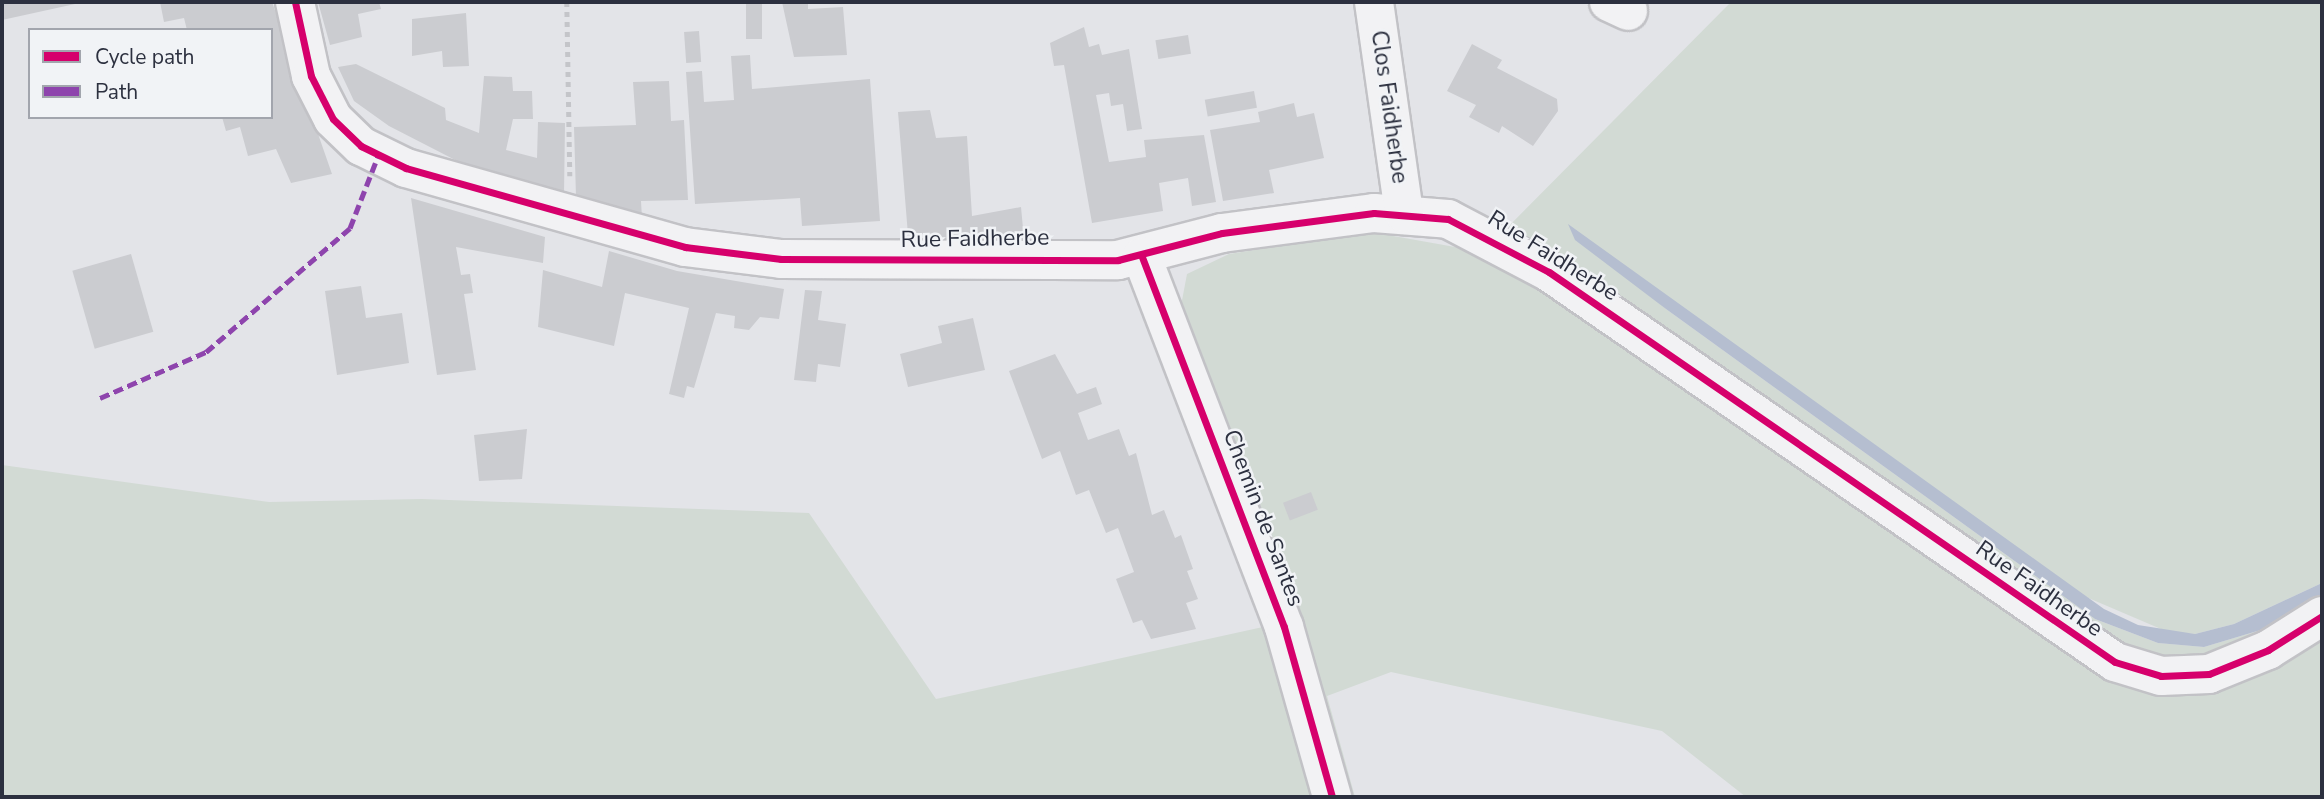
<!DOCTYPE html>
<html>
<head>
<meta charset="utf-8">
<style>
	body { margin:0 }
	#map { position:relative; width:2324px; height:799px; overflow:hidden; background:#e3e4e8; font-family:"Nunito Sans",sans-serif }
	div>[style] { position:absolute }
	.green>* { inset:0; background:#d2dad4 }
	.water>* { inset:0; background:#b5bed0 }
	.building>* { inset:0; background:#cbccd0; transform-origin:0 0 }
	.path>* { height:4.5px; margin-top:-2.25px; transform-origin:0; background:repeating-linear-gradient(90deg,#c4c5c9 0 5px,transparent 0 10px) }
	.roads { filter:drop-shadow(2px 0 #c2c2c6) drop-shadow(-2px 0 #c2c2c6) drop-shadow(0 2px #c2c2c6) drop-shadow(0 -2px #c2c2c6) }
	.minor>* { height:38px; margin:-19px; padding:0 19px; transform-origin:19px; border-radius:19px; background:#f2f2f4 }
	.quiet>* { height:5px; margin-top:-2.5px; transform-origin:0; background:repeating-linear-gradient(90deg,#8e44ad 0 10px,transparent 0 15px) }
	.cycleway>* { height:7px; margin:-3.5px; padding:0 3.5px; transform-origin:3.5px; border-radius:3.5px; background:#d6006c }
	span { translate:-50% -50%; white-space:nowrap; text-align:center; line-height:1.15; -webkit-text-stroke:5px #f1f3f6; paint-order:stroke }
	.street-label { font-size:23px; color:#2c303f }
	.frame { position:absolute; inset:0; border:4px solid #2c303f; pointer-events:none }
	.legend { position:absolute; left:28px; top:28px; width:245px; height:91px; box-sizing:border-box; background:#f1f3f6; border:2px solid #a2a5ad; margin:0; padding:9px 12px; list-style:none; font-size:21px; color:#2c303f }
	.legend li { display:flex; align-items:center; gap:14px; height:35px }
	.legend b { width:35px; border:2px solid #a2a5ad }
</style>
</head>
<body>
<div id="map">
	<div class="green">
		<i style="clip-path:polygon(1731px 2px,2322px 2px,2322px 583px,2234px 624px,2195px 634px,2168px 632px,2079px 594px,1569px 226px,1666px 309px,2095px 619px,2158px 643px,2204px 647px,2284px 623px,2322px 596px,2322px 797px,1746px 797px,1662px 731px,1391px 672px,1327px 696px,1355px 797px,2px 797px,2px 465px,269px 502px,422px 499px,809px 513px,936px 699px,1299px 619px,1180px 311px,1187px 274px,1229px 254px,1371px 232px,1483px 252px)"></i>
	</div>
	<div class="water">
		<i style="clip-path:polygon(1568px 224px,2104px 609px,2138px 625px,2195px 634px,2234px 624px,2322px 583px,2322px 596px,2284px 623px,2204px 647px,2158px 643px,2095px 619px,1666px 309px,1575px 240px)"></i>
	</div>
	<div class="building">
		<i style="clip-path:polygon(2px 2px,75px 2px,75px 4px,2px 20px)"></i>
		<i style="clip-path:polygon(160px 2px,272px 2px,332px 174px,291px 183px,276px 149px,248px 156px,240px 127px,226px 131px,222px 117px,271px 117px,271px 30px,187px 30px,184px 18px,164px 22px)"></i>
		<i style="clip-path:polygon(318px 2px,379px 2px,381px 9px,358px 14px,362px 37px,330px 45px)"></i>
		<i style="left:746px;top:2px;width:16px;height:37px"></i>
		<i style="clip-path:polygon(782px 2px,808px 2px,808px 9px,843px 7px,847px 55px,794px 57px)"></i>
		<i style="clip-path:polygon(466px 13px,469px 66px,443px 67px,442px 51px,412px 56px,412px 19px)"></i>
		<i style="clip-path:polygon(1084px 27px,1089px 47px,1099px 44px,1102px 55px,1129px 49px,1142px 129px,1127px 131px,1123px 104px,1111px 106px,1109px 93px,1096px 95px,1109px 162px,1146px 157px,1144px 140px,1204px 135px,1216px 202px,1192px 206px,1188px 178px,1159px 183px,1163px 211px,1092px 223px,1064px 65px,1054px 66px,1050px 43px)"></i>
		<i style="left:699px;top:31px;width:31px;height:15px;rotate:86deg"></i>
		<i style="left:1188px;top:35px;width:19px;height:33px;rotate:81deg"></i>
		<i style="clip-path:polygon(1472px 44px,1502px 60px,1497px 68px,1557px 99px,1558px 111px,1533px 146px,1502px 126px,1499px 133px,1469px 117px,1476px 105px,1447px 91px)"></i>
		<i style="clip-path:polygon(750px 55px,752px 89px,870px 79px,880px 221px,802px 226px,800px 198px,695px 204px,686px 72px,702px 71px,704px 102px,734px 100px,731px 56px)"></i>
		<i style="clip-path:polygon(356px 64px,445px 108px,446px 120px,479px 133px,484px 76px,512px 77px,513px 91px,532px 91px,533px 119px,513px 119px,506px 150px,537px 158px,538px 122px,565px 123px,564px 194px,463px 164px,389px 126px,354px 101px,338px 67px)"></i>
		<i style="clip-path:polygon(669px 81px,671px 121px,684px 120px,688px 200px,641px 201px,642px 218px,576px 197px,574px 127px,636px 125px,633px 82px)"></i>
		<i style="left:1254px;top:91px;width:17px;height:50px;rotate:80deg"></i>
		<i style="clip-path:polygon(1294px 103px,1297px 117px,1314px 113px,1324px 158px,1269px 170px,1274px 193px,1223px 201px,1210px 130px,1260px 122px,1258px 112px)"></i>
		<i style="clip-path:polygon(930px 110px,936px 138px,967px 136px,972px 216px,1021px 207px,1024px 239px,940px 244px,939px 233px,908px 235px,898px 112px)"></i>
		<i style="clip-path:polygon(411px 198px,545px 237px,543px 263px,456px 247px,461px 275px,470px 274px,473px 293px,464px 294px,476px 370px,437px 375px)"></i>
		<i style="clip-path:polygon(609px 251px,677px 271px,784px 289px,779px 319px,760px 317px,749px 330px,734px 328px,735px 316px,716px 313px,694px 388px,687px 386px,684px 398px,669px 394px,689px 308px,625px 293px,614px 346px,538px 327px,543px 270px,602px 287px)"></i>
		<i style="left:131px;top:254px;width:81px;height:61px;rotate:74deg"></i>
		<i style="clip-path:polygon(361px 286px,366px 318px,402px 313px,409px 363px,337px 375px,325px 291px)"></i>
		<i style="clip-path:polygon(805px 290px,822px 291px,818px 320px,846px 324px,840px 367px,818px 364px,816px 382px,794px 380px)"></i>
		<i style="clip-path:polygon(973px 318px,985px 370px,908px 387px,900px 354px,942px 343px,938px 326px)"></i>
		<i style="clip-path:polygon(1055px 354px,1077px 394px,1096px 387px,1102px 404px,1078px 413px,1088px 440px,1119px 429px,1129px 456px,1136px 453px,1152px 515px,1164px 510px,1175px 538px,1181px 535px,1193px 569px,1187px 571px,1198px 599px,1186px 603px,1196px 629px,1151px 639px,1142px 620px,1133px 623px,1116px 579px,1134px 572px,1118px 528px,1106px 533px,1089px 490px,1076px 495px,1060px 451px,1042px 459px,1009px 371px)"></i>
		<i style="clip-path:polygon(527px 429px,522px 479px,479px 481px,474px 435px)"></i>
		<i style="left:1311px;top:492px;width:19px;height:30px;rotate:69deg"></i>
	</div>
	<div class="path">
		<i style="left:567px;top:2px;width:174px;rotate:89deg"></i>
	</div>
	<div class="roads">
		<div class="minor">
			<i style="left:295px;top:2px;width:76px;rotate:77.8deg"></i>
			<i style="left:311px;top:76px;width:48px;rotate:62.9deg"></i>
			<i style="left:333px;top:119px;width:39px;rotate:44deg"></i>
			<i style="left:361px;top:146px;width:50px;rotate:26.1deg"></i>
			<i style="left:406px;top:168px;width:290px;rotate:15.8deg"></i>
			<i style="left:685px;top:247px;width:97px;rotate:7.1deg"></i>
			<i style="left:781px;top:259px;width:337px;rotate:0.2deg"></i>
			<i style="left:1118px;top:260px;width:107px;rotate:-14.6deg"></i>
			<i style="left:1222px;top:233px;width:153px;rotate:-7.5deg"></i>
			<i style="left:1374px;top:213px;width:74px;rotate:4.6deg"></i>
			<i style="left:1448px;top:219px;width:114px;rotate:27.7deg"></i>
			<i style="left:1549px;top:272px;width:687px;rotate:34.57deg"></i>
			<i style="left:2115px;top:662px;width:48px;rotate:16.9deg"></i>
			<i style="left:2161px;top:676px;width:48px;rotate:-2.4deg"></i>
			<i style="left:2209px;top:674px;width:64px;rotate:-22.1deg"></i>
			<i style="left:2268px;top:650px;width:64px;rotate:-32.2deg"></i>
			<i style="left:1374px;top:2px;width:213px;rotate:81.9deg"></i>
			<i style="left:1609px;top:2px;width:21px;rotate:25deg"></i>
			<i style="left:1142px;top:257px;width:396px;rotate:69deg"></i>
			<i style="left:1284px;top:627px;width:177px;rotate:74.2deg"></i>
		</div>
	</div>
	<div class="quiet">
		<i style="left:100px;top:398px;width:116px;rotate:-23.5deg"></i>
		<i style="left:206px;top:352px;width:190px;rotate:-40.7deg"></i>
		<i style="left:350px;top:228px;width:77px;rotate:-68.7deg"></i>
	</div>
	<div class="cycleway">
		<i style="left:295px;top:2px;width:76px;rotate:77.8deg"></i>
		<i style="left:311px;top:76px;width:48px;rotate:62.9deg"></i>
		<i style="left:333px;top:119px;width:39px;rotate:44deg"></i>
		<i style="left:361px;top:146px;width:50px;rotate:26.1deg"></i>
		<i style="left:406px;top:168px;width:290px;rotate:15.8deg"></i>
		<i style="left:685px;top:247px;width:97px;rotate:7.1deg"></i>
		<i style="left:781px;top:259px;width:337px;rotate:0.2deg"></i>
		<i style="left:1118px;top:260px;width:107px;rotate:-14.6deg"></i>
		<i style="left:1222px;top:233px;width:153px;rotate:-7.5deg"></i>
		<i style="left:1374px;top:213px;width:74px;rotate:4.6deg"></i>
		<i style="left:1448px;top:219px;width:114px;rotate:27.7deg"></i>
		<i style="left:1549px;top:272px;width:687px;rotate:34.57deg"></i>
		<i style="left:2115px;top:662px;width:48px;rotate:16.9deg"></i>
		<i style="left:2161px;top:676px;width:48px;rotate:-2.4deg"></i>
		<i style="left:2209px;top:674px;width:64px;rotate:-22.1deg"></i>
		<i style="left:2268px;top:650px;width:64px;rotate:-32.2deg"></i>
		<i style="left:1142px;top:257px;width:396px;rotate:69deg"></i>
		<i style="left:1284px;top:627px;width:177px;rotate:74.2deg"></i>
	</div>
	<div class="street-label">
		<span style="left:1389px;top:107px;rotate:82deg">Clos Faidherbe</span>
		<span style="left:975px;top:239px;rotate:-1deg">Rue Faidherbe</span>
		<span style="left:1553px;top:256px;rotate:32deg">Rue Faidherbe</span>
		<span style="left:1263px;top:518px;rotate:69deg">Chemin de Santes</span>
		<span style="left:2039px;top:589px;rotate:35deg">Rue Faidherbe</span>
	</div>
	<div class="frame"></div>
	<ul class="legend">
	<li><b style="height:9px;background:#d6006c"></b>Cycle path</li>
	<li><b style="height:9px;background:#8e44ad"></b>Path</li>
	</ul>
</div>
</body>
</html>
